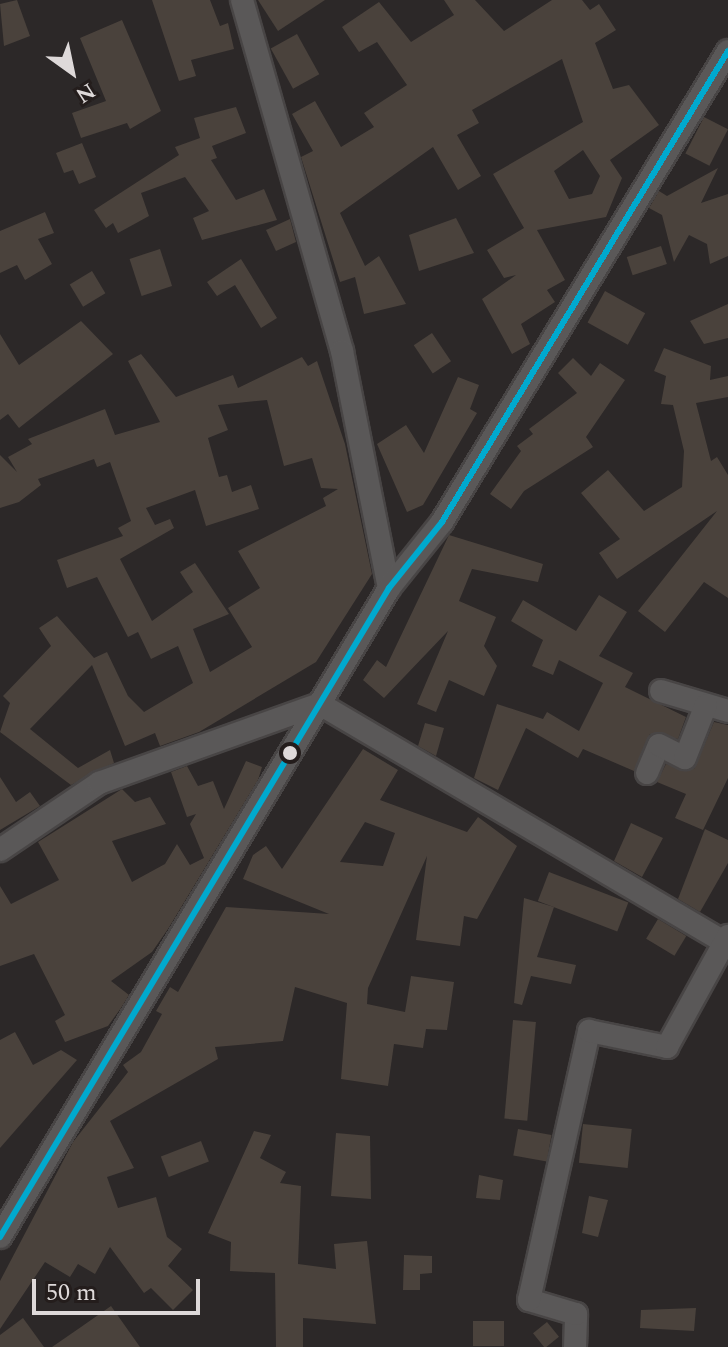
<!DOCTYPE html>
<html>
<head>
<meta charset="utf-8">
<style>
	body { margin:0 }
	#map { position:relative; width:728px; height:1347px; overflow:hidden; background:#2c2828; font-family:Spectral,serif }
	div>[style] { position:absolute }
	.building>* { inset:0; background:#4a423c; transform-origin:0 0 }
	.roads { filter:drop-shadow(2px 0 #484545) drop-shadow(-2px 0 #484545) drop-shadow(0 2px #484545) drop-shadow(0 -2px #484545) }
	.minor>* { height:22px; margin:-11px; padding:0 11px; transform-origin:11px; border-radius:11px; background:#5a5858 }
	.bus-1>* { height:6px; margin:-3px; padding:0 3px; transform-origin:3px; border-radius:3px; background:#00a9ce }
	.dots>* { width:22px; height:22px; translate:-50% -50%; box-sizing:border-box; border:4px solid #241d1c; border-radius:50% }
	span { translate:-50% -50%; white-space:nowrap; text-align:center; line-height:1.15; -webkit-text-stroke:8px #241d1c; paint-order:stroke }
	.north { position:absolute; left:32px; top:32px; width:80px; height:80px; -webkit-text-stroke:6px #241d1c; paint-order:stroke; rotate:147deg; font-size:22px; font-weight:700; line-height:32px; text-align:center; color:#ded9d9 }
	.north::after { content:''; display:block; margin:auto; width:28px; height:36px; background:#ded9d9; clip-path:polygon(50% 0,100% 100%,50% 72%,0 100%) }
	.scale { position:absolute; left:32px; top:1279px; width:168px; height:36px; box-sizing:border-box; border:4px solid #ded9d9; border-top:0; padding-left:10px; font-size:24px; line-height:28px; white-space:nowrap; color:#ded9d9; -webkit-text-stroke:6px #241d1c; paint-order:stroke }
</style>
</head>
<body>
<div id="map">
	<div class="building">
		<i style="clip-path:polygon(17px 0,30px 36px,4px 46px,0 4px)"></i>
		<i style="clip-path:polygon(152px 0,210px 0,220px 26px,228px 23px,234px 49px,191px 60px,196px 76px,179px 81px)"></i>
		<i style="clip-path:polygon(258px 0,325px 0,278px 31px)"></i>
		<i style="clip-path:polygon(evenodd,444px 0,475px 0,504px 31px,552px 0,582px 0,590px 10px,599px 4px,616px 30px,595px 43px,613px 89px,629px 85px,659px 125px,610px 160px,622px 178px,606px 217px,537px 230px,565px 280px,547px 290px,555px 302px,521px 324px,530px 344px,512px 354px,482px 299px,516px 275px,504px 278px,487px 250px,524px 228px,493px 174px,583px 122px,562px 59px,472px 110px,479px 123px,457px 135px,481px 176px,458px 190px,433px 147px,340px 213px,365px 266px,379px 256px,406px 304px,364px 314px,355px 277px,340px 282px,301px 157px,313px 151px,292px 114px,315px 101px,341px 147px,374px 127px,364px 113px,407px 85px,377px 42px,359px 52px,342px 27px,379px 2px,411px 42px,454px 15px,444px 0,583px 150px,600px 176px,592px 194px,569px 199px,554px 171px,583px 150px)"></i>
		<i style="clip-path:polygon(122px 20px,161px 111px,130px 129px,127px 123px,81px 138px,72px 113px,106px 101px,80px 38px)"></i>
		<i style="left:297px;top:34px;width:46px;height:30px;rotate:61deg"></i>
		<i style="clip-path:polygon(236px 107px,246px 133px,212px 146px,217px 158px,211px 160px,236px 200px,264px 189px,277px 220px,202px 240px,193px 218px,209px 211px,185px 177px,141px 193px,149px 216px,118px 233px,113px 223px,106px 228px,94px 210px,179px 155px,175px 147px,200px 138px,194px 118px)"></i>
		<i style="left:704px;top:117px;width:27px;height:41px;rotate:27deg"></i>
		<i style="clip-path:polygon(82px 143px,96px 177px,79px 184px,73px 170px,64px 173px,56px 153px)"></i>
		<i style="clip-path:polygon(718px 168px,701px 203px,728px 194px,728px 256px,710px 264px,707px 244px,689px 235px,674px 262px,662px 215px,649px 208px,659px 191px,667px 196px)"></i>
		<i style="clip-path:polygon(45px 212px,54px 233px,38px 239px,52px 264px,25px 280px,17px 265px,0 273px,0 231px)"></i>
		<i style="clip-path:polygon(456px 218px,474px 253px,419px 271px,409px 235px)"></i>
		<i style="clip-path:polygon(290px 219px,296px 242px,276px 251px,266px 230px)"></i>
		<i style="left:661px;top:246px;width:19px;height:36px;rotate:72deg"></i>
		<i style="left:160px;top:249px;width:39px;height:32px;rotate:72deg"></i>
		<i style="clip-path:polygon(241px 259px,277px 318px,261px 328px,235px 285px,217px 296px,207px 282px)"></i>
		<i style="left:92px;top:271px;width:26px;height:26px;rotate:59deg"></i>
		<i style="left:605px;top:291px;width:46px;height:36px;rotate:29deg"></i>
		<i style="clip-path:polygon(728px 304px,728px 338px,704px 344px,690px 321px)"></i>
		<i style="clip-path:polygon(81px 321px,113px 354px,19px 428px,8px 414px,0 420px,0 334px,19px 365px)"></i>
		<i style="left:432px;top:333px;width:34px;height:22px;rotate:56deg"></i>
		<i style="clip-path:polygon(664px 348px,711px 366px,710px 380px,728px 376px,728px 397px,696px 403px,711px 461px,717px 457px,728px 475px,728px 598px,704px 582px,665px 632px,638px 611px,717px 511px,617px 579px,599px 553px,620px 539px,581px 493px,608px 470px,644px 511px,682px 487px,684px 451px,673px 405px,661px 404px,666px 376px,654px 371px)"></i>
		<i style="clip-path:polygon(evenodd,141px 354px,176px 397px,233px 375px,238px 388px,302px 357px,308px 366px,317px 361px,345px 444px,372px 574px,316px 662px,199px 732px,160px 746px,155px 733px,125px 746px,92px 665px,30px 729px,78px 768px,110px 750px,114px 763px,71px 785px,0 732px,10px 703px,3px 696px,51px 646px,39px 628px,57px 616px,94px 658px,107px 652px,128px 696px,144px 712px,193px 683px,178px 646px,151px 659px,138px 632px,128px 637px,97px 577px,67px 588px,57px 560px,123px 536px,118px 528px,131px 521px,110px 462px,97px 467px,94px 459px,38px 479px,41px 485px,19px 502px,0 508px,0 455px,17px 472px,8px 457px,32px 444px,28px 439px,105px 409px,115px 435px,160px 422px,128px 361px,141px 354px,267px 400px,284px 466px,312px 458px,321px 488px,338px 489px,323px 498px,326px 506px,238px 551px,260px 588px,228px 608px,252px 647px,210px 672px,193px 629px,229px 614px,195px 563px,180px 572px,193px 592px,152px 621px,120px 559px,174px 528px,170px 519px,155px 525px,146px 508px,195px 490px,206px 526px,259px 509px,251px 485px,232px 492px,227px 475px,219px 477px,208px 438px,228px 430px,218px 405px,267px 400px)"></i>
		<i style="clip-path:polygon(573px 358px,591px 376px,600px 363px,625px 380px,586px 437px,593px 447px,524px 491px,511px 509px,490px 494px,521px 451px,517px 446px,533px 434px,529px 429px,577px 393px,558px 373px)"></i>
		<i style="clip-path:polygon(458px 377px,479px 385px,470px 409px,477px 413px,423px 505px,407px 512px,377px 444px,406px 425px,424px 453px)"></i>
		<i style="clip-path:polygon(449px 535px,543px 564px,538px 582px,472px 569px,459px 601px,496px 617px,484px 646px,497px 666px,484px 696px,449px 680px,436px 712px,417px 704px,448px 631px,384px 698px,363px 680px,377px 660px,386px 667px)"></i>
		<i style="clip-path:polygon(599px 595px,627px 612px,599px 656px,633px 673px,625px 687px,686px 717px,678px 739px,650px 734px,634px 771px,583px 749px,578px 758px,526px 728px,498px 790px,474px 778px,497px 704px,543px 719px,547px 712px,579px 731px,603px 683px,559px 660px,553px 675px,532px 666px,543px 640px,511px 621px,523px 600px,576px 631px)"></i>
		<i style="clip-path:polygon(714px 722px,728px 725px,728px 778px,703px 830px,675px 818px,686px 794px,657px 782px,666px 764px,694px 769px)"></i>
		<i style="clip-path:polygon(425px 723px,444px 728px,436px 756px,418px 746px)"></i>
		<i style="clip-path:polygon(evenodd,363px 749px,398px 770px,380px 800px,467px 832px,478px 817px,517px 846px,477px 919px,464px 916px,460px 946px,416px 940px,427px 856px,368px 988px,367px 1004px,405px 1012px,411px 976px,454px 982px,447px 1030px,426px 1029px,423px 1048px,394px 1044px,388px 1086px,341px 1079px,347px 1003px,295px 987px,283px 1041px,215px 1047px,218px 1059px,110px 1121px,134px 1168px,107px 1177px,118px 1208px,156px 1197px,167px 1237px,182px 1249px,168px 1266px,193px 1290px,173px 1310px,151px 1288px,144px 1293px,110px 1247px,95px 1274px,78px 1264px,70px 1277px,45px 1262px,0 1329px,0 1281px,73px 1142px,128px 1072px,123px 1065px,141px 1052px,162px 1014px,156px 1011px,170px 987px,178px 992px,226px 907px,329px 914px,243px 879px,253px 855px,266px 846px,282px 869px,363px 749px,365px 822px,395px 833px,383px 866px,340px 862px,365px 822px)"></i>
		<i style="clip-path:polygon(246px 761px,262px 767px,258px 780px,168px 929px,152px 952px,111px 981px,129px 995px,121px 1008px,108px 1026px,65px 1042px,55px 1021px,65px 1015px,34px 954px,0 966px,0 886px,11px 904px,59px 880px,38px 842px,122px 789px,135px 802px,150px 797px,166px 824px,112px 841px,132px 882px,165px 864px,177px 844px,190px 865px,204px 858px,190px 824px,196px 814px,187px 817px,171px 772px,187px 766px,198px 786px,213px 781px,224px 809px)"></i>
		<i style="clip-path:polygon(0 777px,16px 802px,30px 792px,40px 806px,0 830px)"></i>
		<i style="clip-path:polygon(631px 823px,663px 838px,642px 877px,614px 861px)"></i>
		<i style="clip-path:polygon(705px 829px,728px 840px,728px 863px,700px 912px,678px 899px)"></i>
		<i style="left:549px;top:872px;width:85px;height:31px;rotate:21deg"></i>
		<i style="clip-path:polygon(524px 898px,554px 907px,537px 957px,576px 965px,571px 984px,531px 976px,522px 1005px,514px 1003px)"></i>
		<i style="left:658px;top:919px;width:33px;height:23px;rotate:31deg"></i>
		<i style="left:513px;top:1020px;width:23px;height:99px;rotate:5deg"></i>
		<i style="clip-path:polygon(15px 1032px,33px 1065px,61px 1050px,77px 1060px,0 1148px,0 1040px)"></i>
		<i style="left:583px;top:1124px;width:49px;height:39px;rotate:6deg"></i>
		<i style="left:518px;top:1129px;width:34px;height:27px;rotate:10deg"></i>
		<i style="clip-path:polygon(254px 1131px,271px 1135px,260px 1158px,286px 1172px,280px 1183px,301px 1186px,298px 1264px,336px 1269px,334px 1244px,367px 1241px,376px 1324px,303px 1318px,303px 1347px,276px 1347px,275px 1273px,230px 1271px,231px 1242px,208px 1233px)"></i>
		<i style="clip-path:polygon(336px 1133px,370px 1136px,371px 1199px,331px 1196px)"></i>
		<i style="left:201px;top:1141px;width:22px;height:43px;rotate:69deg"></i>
		<i style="clip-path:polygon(479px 1175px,503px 1180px,500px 1200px,476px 1198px)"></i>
		<i style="clip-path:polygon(589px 1196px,608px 1200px,598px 1237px,582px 1233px)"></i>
		<i style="clip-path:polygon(404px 1255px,432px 1256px,432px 1273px,420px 1274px,420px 1290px,403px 1290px)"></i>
		<i style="clip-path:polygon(111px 1306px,140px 1347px,52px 1347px,81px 1327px)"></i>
		<i style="clip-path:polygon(696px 1308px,694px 1331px,640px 1328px,641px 1310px)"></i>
		<i style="clip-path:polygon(23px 1318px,44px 1347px,0 1347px,0 1335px)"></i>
		<i style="left:473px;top:1321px;width:31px;height:25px"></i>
		<i style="left:547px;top:1322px;width:19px;height:18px;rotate:51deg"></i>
	</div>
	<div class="roads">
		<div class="minor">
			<i style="left:242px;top:0;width:365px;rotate:74.1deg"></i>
			<i style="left:342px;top:351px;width:242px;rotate:78.8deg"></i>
			<i style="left:661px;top:691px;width:70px;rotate:16.6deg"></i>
			<i style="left:647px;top:773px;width:30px;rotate:-67deg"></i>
			<i style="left:659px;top:745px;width:29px;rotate:27deg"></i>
			<i style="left:685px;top:758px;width:57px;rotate:-68.4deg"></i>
			<i style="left:0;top:850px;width:120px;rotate:-34.1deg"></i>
			<i style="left:99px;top:783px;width:235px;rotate:-19.7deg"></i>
			<i style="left:320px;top:704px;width:469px;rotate:30.5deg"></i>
			<i style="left:0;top:1237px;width:757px;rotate:-59.06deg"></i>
			<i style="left:389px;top:588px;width:85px;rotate:-51.2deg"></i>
			<i style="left:442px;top:522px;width:551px;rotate:-58.73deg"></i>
			<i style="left:575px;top:1347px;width:33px;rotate:-88deg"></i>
			<i style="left:576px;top:1314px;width:49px;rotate:-163.4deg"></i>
			<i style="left:529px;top:1300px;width:276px;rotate:-77.4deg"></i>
			<i style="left:589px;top:1031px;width:80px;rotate:11.6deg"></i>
			<i style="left:667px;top:1047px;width:127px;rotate:-61.2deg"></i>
		</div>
	</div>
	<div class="bus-1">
		<i style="left:0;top:1237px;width:757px;rotate:-59.06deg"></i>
		<i style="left:389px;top:588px;width:85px;rotate:-51.2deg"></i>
		<i style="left:442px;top:522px;width:551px;rotate:-58.73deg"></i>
	</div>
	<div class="dots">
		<i style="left:290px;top:753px;background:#ded9d9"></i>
	</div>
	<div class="north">N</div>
	<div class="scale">50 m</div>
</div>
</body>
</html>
